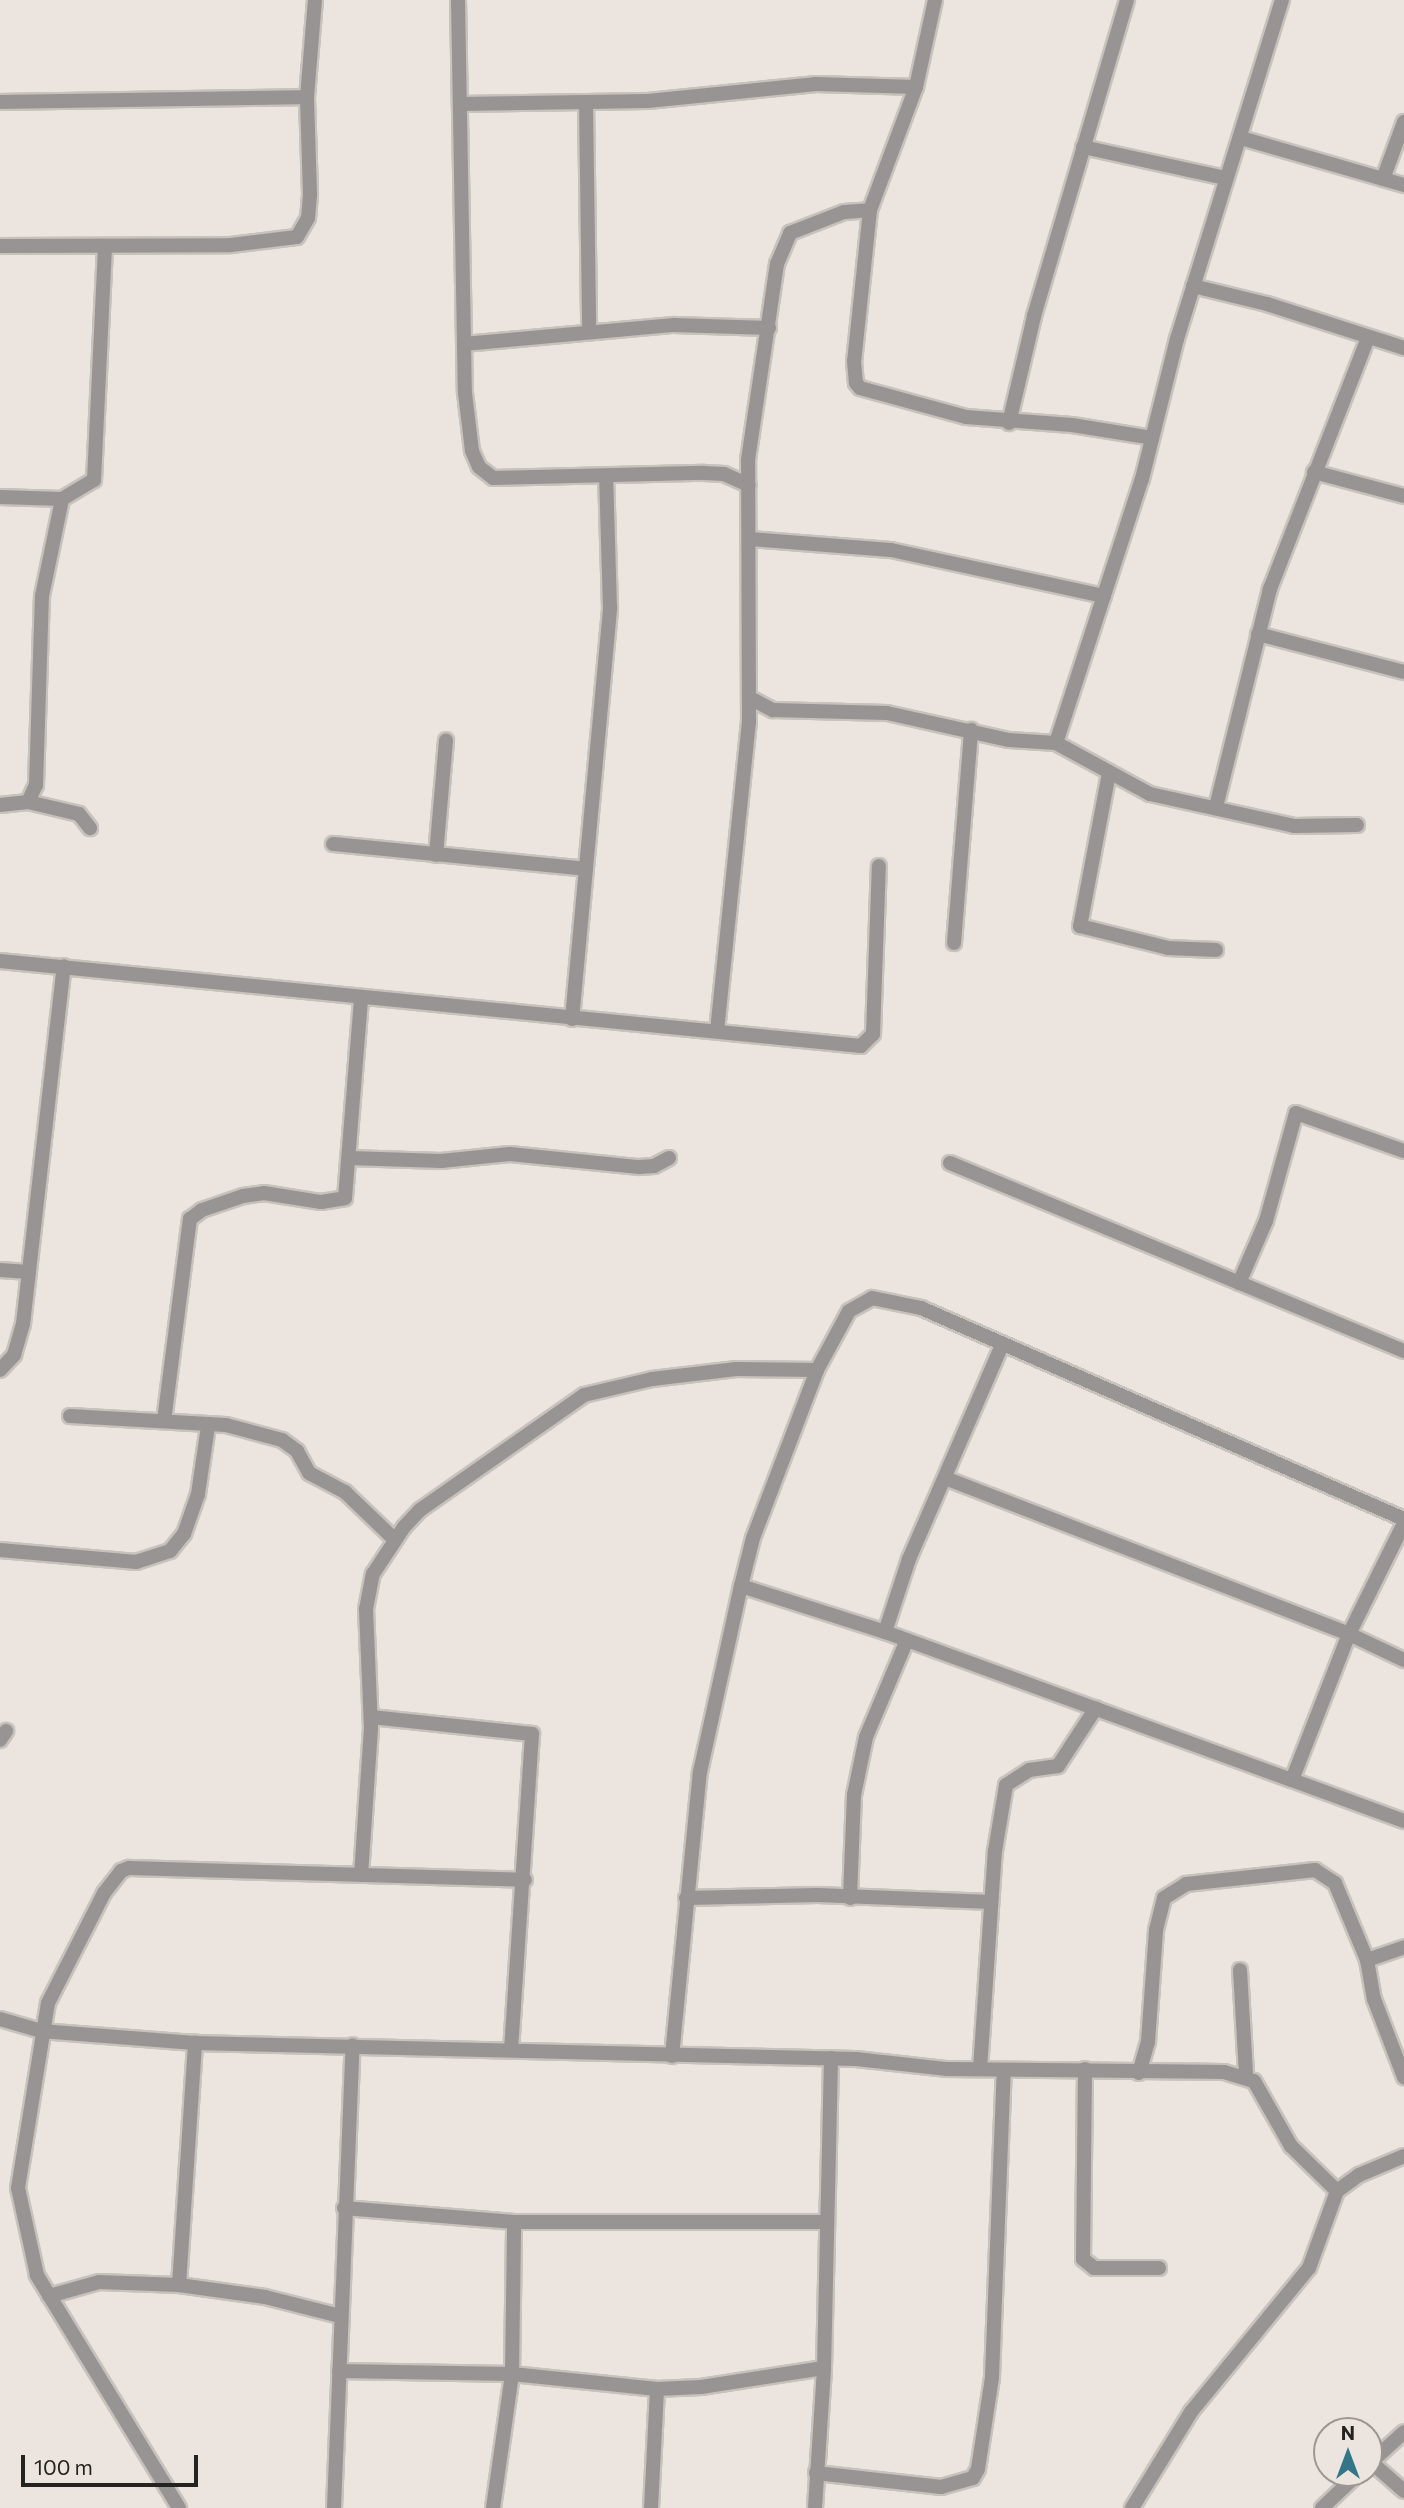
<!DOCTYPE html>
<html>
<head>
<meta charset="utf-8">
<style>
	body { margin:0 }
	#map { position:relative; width:1404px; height:2508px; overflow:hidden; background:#ece5df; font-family:Commissioner,sans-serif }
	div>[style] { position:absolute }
	.roads { filter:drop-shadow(2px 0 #c8c2bd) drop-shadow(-2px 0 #c8c2bd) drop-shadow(0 2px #c8c2bd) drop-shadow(0 -2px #c8c2bd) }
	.street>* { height:14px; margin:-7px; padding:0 7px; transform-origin:7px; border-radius:7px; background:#989493 }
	span { translate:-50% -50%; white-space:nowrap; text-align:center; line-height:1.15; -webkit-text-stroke:7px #ece5df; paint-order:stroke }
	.north { position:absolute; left:1313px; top:2417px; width:70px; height:70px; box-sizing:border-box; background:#ece5df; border:2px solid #9c9793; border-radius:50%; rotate:0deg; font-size:19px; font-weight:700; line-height:28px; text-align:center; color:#252320 }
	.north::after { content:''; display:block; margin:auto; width:24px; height:32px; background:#337687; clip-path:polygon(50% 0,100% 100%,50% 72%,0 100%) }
	.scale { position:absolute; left:21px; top:2455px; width:177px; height:32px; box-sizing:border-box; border:4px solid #252320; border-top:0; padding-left:9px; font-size:21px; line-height:24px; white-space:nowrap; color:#252320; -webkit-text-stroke:5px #ece5df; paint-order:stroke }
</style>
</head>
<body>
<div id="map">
	<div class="roads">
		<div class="street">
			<i style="left:458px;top:0;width:393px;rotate:89deg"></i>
			<i style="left:465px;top:393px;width:58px;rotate:83.1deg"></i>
			<i style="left:472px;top:451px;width:17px;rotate:66deg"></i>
			<i style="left:479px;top:467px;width:18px;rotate:38deg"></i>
			<i style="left:493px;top:478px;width:211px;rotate:-1.4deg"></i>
			<i style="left:704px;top:473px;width:20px;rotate:3deg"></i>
			<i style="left:724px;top:474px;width:27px;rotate:24deg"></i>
			<i style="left:0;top:102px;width:307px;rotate:-0.9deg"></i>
			<i style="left:586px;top:102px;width:229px;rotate:89.2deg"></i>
			<i style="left:460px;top:104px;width:188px;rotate:-0.9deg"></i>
			<i style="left:648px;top:101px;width:169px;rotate:-5.8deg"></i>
			<i style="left:816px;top:84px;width:100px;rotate:1.7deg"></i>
			<i style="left:1241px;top:138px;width:170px;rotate:16.1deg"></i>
			<i style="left:1083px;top:147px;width:145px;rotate:12.3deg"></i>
			<i style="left:1383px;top:179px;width:61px;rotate:-69.8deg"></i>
			<i style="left:870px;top:210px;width:152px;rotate:96deg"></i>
			<i style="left:854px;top:361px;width:22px;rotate:85deg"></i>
			<i style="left:856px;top:383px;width:6px;rotate:51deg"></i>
			<i style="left:860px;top:388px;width:110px;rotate:15.3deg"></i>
			<i style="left:966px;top:417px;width:106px;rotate:4.3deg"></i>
			<i style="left:1072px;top:425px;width:81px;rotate:9.2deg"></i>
			<i style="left:0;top:246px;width:231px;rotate:-0.2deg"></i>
			<i style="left:231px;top:245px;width:66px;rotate:-6.9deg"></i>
			<i style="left:297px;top:237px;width:22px;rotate:-60deg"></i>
			<i style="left:308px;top:218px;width:24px;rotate:-85deg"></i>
			<i style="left:310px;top:194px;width:97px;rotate:-91.8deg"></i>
			<i style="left:307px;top:97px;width:97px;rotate:-85.3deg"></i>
			<i style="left:1193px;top:286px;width:76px;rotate:13.7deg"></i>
			<i style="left:1267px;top:304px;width:144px;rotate:17.8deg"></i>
			<i style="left:464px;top:344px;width:211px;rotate:-5.2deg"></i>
			<i style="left:674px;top:325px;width:95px;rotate:1.8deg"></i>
			<i style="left:1009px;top:423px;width:110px;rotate:-76.8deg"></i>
			<i style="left:1034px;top:316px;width:329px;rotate:-73.6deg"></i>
			<i style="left:1314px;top:472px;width:93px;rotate:14.9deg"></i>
			<i style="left:0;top:497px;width:62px;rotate:1.8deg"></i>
			<i style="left:62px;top:499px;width:37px;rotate:-31deg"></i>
			<i style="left:94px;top:480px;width:234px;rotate:-87.3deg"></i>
			<i style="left:750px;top:539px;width:141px;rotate:4.5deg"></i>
			<i style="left:891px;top:550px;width:218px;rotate:12.2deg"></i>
			<i style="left:1258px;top:634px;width:151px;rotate:14.6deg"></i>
			<i style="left:750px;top:698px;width:26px;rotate:28deg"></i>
			<i style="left:773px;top:710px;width:114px;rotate:1.5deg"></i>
			<i style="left:887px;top:713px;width:125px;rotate:12.5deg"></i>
			<i style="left:1009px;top:740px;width:47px;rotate:3.7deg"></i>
			<i style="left:1056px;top:743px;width:278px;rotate:-72deg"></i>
			<i style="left:1142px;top:479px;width:144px;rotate:-76deg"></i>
			<i style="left:1177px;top:339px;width:355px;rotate:-72.8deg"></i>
			<i style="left:1056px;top:743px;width:107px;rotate:28.5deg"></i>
			<i style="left:1150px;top:794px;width:148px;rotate:12.5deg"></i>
			<i style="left:1294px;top:826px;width:63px;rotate:-0.9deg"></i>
			<i style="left:1109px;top:773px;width:156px;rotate:100.7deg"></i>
			<i style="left:1080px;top:926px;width:91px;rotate:14deg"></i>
			<i style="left:1168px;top:948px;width:48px;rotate:2.4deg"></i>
			<i style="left:28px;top:802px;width:19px;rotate:-65deg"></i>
			<i style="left:36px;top:785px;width:189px;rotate:-88.2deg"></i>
			<i style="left:42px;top:596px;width:99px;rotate:-78.3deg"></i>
			<i style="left:0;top:805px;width:28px;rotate:-6deg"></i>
			<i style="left:28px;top:802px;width:52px;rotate:13.2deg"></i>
			<i style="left:79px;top:814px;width:18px;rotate:52deg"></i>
			<i style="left:1216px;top:807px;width:225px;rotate:-76.1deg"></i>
			<i style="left:1270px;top:589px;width:267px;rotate:-68.7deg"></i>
			<i style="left:333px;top:844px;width:254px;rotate:5.6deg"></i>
			<i style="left:436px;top:855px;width:115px;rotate:-85deg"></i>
			<i style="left:954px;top:943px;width:214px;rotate:-85.4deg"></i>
			<i style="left:0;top:961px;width:865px;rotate:5.64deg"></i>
			<i style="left:861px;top:1046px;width:17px;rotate:-45deg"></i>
			<i style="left:873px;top:1034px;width:168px;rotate:-88deg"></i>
			<i style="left:572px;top:1019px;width:413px;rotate:-84.7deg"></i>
			<i style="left:610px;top:608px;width:131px;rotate:-91.7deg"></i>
			<i style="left:717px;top:1031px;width:311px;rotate:-84.1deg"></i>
			<i style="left:749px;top:722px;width:262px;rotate:-90.2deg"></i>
			<i style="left:748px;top:460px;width:198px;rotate:-81.6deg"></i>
			<i style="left:777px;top:264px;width:34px;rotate:-67deg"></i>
			<i style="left:790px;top:233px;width:58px;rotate:-21.3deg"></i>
			<i style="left:844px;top:212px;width:26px;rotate:-4deg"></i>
			<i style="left:870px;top:210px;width:131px;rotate:-69.5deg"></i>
			<i style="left:916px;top:87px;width:89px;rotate:-77.7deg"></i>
			<i style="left:349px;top:1158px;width:92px;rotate:1.9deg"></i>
			<i style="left:441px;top:1161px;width:69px;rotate:-5.8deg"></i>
			<i style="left:510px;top:1154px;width:130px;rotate:5.8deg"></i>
			<i style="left:639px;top:1167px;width:15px;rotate:-4deg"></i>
			<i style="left:654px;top:1166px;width:17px;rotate:-28deg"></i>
			<i style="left:950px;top:1163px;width:491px;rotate:22.5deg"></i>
			<i style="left:0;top:1270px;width:29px;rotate:4deg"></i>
			<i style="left:1239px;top:1283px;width:68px;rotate:-66.5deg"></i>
			<i style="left:1266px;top:1221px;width:112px;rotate:-74.5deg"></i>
			<i style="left:1296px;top:1113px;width:114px;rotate:19.4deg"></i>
			<i style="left:0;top:1370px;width:21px;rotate:-47deg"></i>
			<i style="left:14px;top:1355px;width:32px;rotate:-74deg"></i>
			<i style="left:23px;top:1324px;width:360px;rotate:-83.5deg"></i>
			<i style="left:70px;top:1416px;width:156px;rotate:3.3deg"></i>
			<i style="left:226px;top:1425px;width:58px;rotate:15deg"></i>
			<i style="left:282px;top:1440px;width:19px;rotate:36deg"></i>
			<i style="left:297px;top:1451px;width:25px;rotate:61deg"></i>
			<i style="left:309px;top:1473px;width:41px;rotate:27.8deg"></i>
			<i style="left:345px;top:1492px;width:69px;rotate:43.8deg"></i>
			<i style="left:164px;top:1421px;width:204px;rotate:-82.7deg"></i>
			<i style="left:190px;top:1219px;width:15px;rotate:-37deg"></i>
			<i style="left:202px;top:1210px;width:43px;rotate:-18.9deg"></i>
			<i style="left:243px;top:1196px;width:21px;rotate:-8deg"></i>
			<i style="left:264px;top:1193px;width:58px;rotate:9deg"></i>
			<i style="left:321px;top:1202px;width:24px;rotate:-9deg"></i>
			<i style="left:345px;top:1198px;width:201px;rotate:-85.4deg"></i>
			<i style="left:945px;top:1478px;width:433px;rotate:21.1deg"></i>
			<i style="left:1349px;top:1634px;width:61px;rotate:25.3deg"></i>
			<i style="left:0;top:1550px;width:137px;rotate:5deg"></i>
			<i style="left:136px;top:1562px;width:36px;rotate:-18deg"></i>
			<i style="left:170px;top:1551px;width:22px;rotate:-51deg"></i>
			<i style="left:184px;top:1534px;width:42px;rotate:-70.7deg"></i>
			<i style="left:198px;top:1494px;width:69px;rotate:-81.6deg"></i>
			<i style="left:741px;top:1586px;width:151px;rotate:17.7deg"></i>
			<i style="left:885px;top:1632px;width:433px;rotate:20deg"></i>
			<i style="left:1292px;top:1780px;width:157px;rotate:-68.7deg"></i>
			<i style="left:1349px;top:1634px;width:124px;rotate:-63.6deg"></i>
			<i style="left:885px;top:1632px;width:77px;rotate:-71.8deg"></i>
			<i style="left:909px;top:1559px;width:231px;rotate:-66.5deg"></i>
			<i style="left:371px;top:1717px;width:162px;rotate:6deg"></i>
			<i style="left:532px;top:1734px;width:315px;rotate:93.8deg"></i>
			<i style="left:0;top:1740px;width:11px;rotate:-56deg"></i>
			<i style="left:1292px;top:1780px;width:119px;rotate:20.1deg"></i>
			<i style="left:361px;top:1875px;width:147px;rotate:-86.1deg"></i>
			<i style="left:371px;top:1728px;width:119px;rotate:-92.4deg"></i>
			<i style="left:366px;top:1609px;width:36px;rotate:-79deg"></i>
			<i style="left:373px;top:1574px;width:56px;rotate:-56.6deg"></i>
			<i style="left:404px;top:1527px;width:23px;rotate:-47deg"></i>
			<i style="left:420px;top:1510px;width:200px;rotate:-35deg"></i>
			<i style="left:584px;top:1395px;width:70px;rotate:-13.2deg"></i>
			<i style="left:652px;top:1379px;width:85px;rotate:-6.8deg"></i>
			<i style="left:736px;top:1369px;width:81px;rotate:0.7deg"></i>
			<i style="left:686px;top:1898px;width:132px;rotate:-1.3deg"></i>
			<i style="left:818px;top:1895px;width:173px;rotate:2.3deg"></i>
			<i style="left:850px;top:1898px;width:103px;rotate:-87.8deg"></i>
			<i style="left:854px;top:1795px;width:59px;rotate:-78.3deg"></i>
			<i style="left:866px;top:1737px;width:105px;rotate:-67.1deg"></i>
			<i style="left:1367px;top:1960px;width:39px;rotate:-19deg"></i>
			<i style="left:1240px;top:1970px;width:105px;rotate:86.7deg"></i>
			<i style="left:0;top:2019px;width:43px;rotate:16.3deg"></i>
			<i style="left:41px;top:2031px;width:154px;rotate:4.5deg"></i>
			<i style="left:195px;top:2043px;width:661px;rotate:1.39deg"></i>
			<i style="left:856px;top:2059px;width:92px;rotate:6.3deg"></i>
			<i style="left:947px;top:2069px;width:277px;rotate:0.6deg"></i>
			<i style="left:1224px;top:2072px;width:31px;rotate:17deg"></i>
			<i style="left:1254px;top:2081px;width:75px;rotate:60.4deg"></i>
			<i style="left:1291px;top:2146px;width:64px;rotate:44.4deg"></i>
			<i style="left:672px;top:2056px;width:285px;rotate:-84.4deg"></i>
			<i style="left:700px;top:1772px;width:190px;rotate:-77.6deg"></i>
			<i style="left:741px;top:1586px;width:49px;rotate:-76deg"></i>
			<i style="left:753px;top:1538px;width:180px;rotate:-69.1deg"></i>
			<i style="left:817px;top:1370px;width:67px;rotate:-61.5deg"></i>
			<i style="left:849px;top:1311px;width:26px;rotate:-29deg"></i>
			<i style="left:872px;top:1298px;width:50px;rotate:11.5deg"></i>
			<i style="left:921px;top:1308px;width:527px;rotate:23.6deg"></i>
			<i style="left:980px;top:2069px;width:219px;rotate:-86.1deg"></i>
			<i style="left:995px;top:1851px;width:67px;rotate:-80.5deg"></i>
			<i style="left:1006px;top:1785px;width:27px;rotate:-33deg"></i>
			<i style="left:1029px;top:1770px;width:29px;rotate:-8deg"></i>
			<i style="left:1058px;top:1766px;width:69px;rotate:-56.8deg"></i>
			<i style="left:1085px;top:2069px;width:190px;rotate:90.6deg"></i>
			<i style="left:1083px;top:2259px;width:14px;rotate:39deg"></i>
			<i style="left:1094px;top:2268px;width:65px"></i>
			<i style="left:1139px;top:2073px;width:32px;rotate:-74deg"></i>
			<i style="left:1148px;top:2042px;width:112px;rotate:-85.9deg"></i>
			<i style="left:1156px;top:1930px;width:33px;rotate:-76deg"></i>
			<i style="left:1164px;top:1898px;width:26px;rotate:-32deg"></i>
			<i style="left:1186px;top:1884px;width:130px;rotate:-6.2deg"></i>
			<i style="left:1315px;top:1870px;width:24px;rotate:33deg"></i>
			<i style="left:1335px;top:1883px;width:83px;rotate:67.4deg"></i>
			<i style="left:1367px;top:1960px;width:40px;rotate:80deg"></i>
			<i style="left:1374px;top:1999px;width:84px;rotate:69deg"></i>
			<i style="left:344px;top:2208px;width:171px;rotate:4.7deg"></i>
			<i style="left:514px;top:2222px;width:312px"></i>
			<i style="left:179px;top:2285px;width:243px;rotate:-86.2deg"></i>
			<i style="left:49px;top:2296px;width:52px;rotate:-15.6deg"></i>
			<i style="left:99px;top:2282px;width:80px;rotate:2.1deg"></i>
			<i style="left:179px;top:2285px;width:87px;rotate:7.9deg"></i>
			<i style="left:265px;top:2297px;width:77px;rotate:14.2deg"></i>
			<i style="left:339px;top:2371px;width:173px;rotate:1deg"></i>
			<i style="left:512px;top:2374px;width:146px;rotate:5.9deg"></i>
			<i style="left:657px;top:2389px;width:44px;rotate:-2.6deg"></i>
			<i style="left:701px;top:2387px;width:124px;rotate:-8.8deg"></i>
			<i style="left:1371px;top:2462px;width:44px;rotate:41.3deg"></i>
			<i style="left:1369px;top:2464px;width:47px;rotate:-42.4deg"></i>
			<i style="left:816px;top:2473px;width:126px;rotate:6.4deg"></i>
			<i style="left:941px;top:2487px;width:33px;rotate:-16deg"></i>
			<i style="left:973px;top:2478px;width:10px;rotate:-61deg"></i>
			<i style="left:978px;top:2469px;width:93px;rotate:-81.3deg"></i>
			<i style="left:992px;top:2377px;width:307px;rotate:-87.8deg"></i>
			<i style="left:179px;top:2508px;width:273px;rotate:-121.4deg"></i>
			<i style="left:37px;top:2275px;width:89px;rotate:-102.3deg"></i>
			<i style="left:18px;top:2188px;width:187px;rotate:-80.8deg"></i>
			<i style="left:48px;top:2003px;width:123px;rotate:-63deg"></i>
			<i style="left:104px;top:1893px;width:28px;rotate:-52deg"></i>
			<i style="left:121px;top:1871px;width:9px;rotate:-21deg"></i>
			<i style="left:129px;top:1868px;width:396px;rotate:1.7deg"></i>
			<i style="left:334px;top:2508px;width:463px;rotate:-87.7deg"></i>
			<i style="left:493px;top:2508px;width:135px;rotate:-81.9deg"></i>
			<i style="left:512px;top:2374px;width:152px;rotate:-89.2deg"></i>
			<i style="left:651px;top:2508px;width:119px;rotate:-87.1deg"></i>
			<i style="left:815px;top:2508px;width:140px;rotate:-86.3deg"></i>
			<i style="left:824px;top:2368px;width:310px;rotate:-88.7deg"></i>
			<i style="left:1132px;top:2508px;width:113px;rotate:-58.4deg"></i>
			<i style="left:1191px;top:2412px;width:186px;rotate:-50.7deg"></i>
			<i style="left:1309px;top:2268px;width:82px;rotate:-70deg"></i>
			<i style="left:1337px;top:2191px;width:27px;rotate:-36deg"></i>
			<i style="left:1359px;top:2175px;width:49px;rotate:-22.9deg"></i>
			<i style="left:1322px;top:2508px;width:51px;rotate:-43.4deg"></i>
		</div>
	</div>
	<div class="north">N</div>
	<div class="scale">100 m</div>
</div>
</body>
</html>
